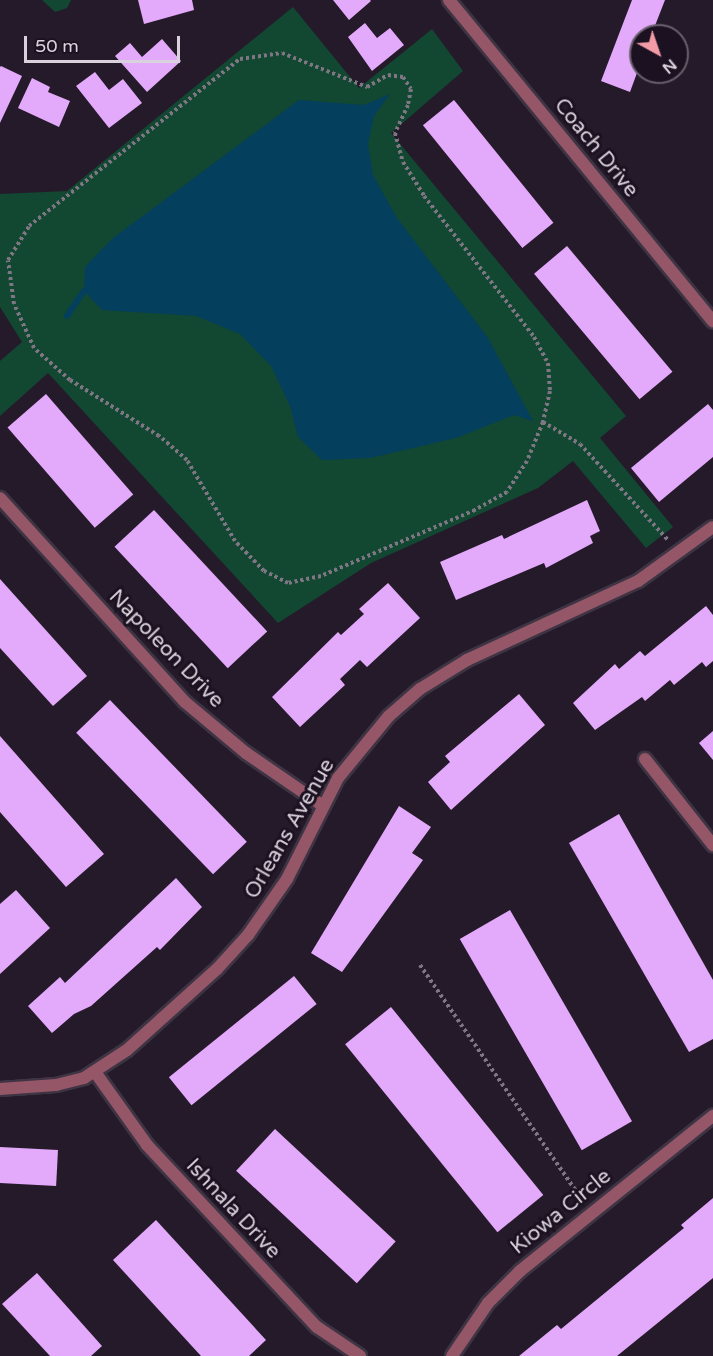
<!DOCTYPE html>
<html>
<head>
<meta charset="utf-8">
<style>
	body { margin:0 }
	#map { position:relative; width:713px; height:1356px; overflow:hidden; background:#251a2a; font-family:"Varela Round",sans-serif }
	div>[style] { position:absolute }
	.green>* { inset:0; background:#124732 }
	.water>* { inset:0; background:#043f5e }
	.stream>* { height:6px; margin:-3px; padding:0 3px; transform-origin:3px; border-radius:3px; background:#043f5e }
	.building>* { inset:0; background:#e3a9fa; transform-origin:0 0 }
	.path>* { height:4px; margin-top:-2px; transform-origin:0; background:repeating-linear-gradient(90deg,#7f7684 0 3px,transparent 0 6px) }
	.roads { filter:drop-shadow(2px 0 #3e3443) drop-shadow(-2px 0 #3e3443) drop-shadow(0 2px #3e3443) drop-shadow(0 -2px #3e3443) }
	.minor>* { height:12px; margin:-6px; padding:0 6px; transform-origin:6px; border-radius:6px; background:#955768 }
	span { translate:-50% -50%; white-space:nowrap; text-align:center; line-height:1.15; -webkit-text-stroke:6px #1c1120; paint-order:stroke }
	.street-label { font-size:21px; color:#d9d2dd }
	.north { position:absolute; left:629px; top:24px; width:60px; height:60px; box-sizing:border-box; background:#1c1120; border:2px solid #685e6c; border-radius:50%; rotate:140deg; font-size:16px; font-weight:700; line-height:24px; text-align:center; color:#d9d2dd }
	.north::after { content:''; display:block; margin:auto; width:21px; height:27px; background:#f39aa7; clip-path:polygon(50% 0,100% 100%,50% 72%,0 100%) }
	.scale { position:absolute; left:24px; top:36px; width:156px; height:27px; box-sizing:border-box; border:3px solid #d9d2dd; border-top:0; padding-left:8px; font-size:18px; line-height:21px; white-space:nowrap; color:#d9d2dd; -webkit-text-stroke:4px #1c1120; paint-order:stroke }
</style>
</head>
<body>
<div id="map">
	<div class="green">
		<i style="clip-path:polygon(42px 0,71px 0,67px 8px,55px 12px)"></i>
		<i style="clip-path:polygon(293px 7px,359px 88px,432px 29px,463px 71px,391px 133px,626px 416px,600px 438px,673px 527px,646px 548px,573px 461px,538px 488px,371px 563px,278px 623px,48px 373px,0 416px,0 361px,22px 342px,0 307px,0 194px,67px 191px)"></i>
	</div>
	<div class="water">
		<i style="clip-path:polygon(390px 94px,374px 116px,368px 144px,373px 175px,397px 218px,488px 338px,533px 421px,514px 415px,456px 438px,370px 458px,322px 460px,298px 437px,290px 406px,271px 366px,240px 334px,196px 316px,102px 310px,84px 291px,85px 267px,113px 238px,299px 100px,364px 105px)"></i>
	</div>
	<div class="stream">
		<i style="left:67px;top:316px;width:30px;rotate:-56deg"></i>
	</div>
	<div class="building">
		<i style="clip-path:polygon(138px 0,192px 0,194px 10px,144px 24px)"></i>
		<i style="clip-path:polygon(333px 0,370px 0,371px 1px,349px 20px)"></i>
		<i style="clip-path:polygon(632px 0,665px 0,651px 36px,641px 36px,641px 62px,630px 92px,601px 81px)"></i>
		<i style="clip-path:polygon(365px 23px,377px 38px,390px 28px,404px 45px,372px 71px,348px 37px)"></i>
		<i style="clip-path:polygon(162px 39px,181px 61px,147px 92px,115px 56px,130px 43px,142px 57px)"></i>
		<i style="clip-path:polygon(1px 66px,22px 76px,0 123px,0 67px)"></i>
		<i style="clip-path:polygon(95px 72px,109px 90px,123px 79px,142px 103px,109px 128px,76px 86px)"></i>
		<i style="clip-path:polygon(32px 78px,50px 87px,48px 92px,70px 101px,59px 127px,18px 108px)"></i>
		<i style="left:454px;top:100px;width:158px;height:40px;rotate:51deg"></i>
		<i style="left:567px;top:246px;width:164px;height:43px;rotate:50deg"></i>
		<i style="left:46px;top:394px;width:133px;height:51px;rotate:49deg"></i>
		<i style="clip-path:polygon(708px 404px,713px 410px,713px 457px,659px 502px,631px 468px)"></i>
		<i style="clip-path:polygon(587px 500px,600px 531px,590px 536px,593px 543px,546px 568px,544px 563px,456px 600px,440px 562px,502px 535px,504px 539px)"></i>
		<i style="left:154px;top:510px;width:166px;height:54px;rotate:47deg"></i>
		<i style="clip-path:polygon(0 579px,87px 676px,53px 706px,0 648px)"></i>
		<i style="clip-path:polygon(388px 583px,420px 618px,367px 667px,360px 660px,340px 679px,345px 685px,300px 727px,272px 697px,338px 632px,341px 635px,364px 614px,359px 609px)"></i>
		<i style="clip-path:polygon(706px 606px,713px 615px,713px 661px,706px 667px,702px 662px,674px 685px,670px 680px,645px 701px,642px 697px,595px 730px,573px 703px,615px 664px,619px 669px,640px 651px,645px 656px)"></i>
		<i style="clip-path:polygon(519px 694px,545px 725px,451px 810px,428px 782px,450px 762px,445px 756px)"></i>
		<i style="left:110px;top:700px;width:197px;height:47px;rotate:46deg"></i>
		<i style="clip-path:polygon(713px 731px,713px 760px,699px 743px)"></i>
		<i style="clip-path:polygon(0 736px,104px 854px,66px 887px,0 812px)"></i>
		<i style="clip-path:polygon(399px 806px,431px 827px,412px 853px,423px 860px,342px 972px,311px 953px)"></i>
		<i style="clip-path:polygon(619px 814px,713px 980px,713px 1039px,689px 1052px,569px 843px)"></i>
		<i style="clip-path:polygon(176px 878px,202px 907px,160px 950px,157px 947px,91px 1006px,74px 1014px,52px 1033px,28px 1006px,60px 977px,65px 983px)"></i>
		<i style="clip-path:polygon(16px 890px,50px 928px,0 974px,0 904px)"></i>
		<i style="left:510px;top:910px;width:244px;height:58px;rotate:60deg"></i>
		<i style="left:294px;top:976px;width:36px;height:161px;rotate:51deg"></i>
		<i style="left:391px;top:1007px;width:242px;height:59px;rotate:51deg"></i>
		<i style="left:275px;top:1129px;width:165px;height:57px;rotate:43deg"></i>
		<i style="left:58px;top:1150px;width:36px;height:58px;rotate:93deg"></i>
		<i style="clip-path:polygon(713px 1198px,713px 1278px,617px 1356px,519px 1356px,557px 1325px,561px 1329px,684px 1228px,681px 1225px)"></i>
		<i style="clip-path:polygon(156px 1220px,266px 1340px,249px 1356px,201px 1356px,113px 1260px)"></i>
		<i style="clip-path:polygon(37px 1273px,102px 1346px,91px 1356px,50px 1356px,2px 1304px)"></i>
	</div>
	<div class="path">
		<i style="left:282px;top:53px;width:92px;rotate:21.8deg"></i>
		<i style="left:367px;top:87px;width:24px;rotate:-30deg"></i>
		<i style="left:388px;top:75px;width:15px;rotate:8deg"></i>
		<i style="left:403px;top:77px;width:14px;rotate:56deg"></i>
		<i style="left:411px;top:89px;width:16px;rotate:101deg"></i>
		<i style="left:408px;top:105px;width:31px;rotate:115deg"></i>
		<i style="left:395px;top:133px;width:30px;rotate:75deg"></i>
		<i style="left:403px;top:162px;width:40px;rotate:58deg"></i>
		<i style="left:424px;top:196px;width:179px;rotate:52deg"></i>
		<i style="left:534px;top:337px;width:30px;rotate:62deg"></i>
		<i style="left:548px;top:363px;width:28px;rotate:86deg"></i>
		<i style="left:550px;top:391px;width:32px;rotate:103deg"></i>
		<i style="left:543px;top:422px;width:42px;rotate:112.3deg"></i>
		<i style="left:527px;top:461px;width:37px;rotate:123deg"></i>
		<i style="left:507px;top:492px;width:37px;rotate:151deg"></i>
		<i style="left:475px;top:510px;width:168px;rotate:156.8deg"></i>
		<i style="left:321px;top:576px;width:34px;rotate:168deg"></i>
		<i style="left:288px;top:583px;width:27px;rotate:-153deg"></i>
		<i style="left:264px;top:571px;width:42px;rotate:-134deg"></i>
		<i style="left:235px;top:541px;width:94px;rotate:-120.7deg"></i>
		<i style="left:187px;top:460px;width:37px;rotate:-139deg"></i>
		<i style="left:159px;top:436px;width:105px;rotate:-147.8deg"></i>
		<i style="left:70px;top:380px;width:48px;rotate:-138.4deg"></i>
		<i style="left:34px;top:348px;width:48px;rotate:-114.4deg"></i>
		<i style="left:14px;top:304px;width:44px;rotate:-97.8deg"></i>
		<i style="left:8px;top:260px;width:40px;rotate:-58deg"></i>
		<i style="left:29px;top:226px;width:269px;rotate:-38.4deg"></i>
		<i style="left:240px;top:59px;width:42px;rotate:-8.1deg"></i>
		<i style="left:543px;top:422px;width:43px;rotate:30.7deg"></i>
		<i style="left:580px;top:444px;width:130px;rotate:47.5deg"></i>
		<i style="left:420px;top:965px;width:277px;rotate:55.4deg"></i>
	</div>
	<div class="roads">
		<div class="minor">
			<i style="left:449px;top:0;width:416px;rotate:50.6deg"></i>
			<i style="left:0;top:498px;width:275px;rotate:47.8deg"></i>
			<i style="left:185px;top:702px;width:80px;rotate:39.9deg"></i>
			<i style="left:246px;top:753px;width:93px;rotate:34.5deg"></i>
			<i style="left:645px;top:759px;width:110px;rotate:51.7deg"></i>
			<i style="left:95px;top:1072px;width:90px;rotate:54.5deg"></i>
			<i style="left:147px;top:1145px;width:249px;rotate:47deg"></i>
			<i style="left:317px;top:1327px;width:52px;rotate:34deg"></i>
			<i style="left:0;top:1089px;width:56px;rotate:-4.1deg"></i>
			<i style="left:56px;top:1085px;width:29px;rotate:-14deg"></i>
			<i style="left:84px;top:1078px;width:51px;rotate:-33.1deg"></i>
			<i style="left:127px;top:1050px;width:121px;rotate:-42deg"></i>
			<i style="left:217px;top:969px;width:46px;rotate:-47.6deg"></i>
			<i style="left:248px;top:935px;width:68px;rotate:-55.1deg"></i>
			<i style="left:287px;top:879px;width:113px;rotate:-63.2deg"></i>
			<i style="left:338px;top:778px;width:80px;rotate:-50.6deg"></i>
			<i style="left:389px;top:716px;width:41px;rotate:-41.1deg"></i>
			<i style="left:420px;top:689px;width:55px;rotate:-31.7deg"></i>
			<i style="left:467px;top:660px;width:188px;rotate:-24.8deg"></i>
			<i style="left:638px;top:581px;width:92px;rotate:-35.8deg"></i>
			<i style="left:452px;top:1356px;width:64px;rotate:-55.8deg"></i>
			<i style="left:488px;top:1303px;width:45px;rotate:-45deg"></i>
			<i style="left:520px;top:1271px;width:248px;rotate:-38.8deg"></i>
		</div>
	</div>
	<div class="street-label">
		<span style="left:596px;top:148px;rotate:51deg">Coach Drive</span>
		<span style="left:166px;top:649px;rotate:46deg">Napoleon Drive</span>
		<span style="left:290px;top:829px;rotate:-60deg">Orleans Avenue</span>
		<span style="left:233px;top:1209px;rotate:47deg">Ishnala Drive</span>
		<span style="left:561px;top:1212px;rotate:-39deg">Kiowa Circle</span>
	</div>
	<div class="north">N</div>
	<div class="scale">50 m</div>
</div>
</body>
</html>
